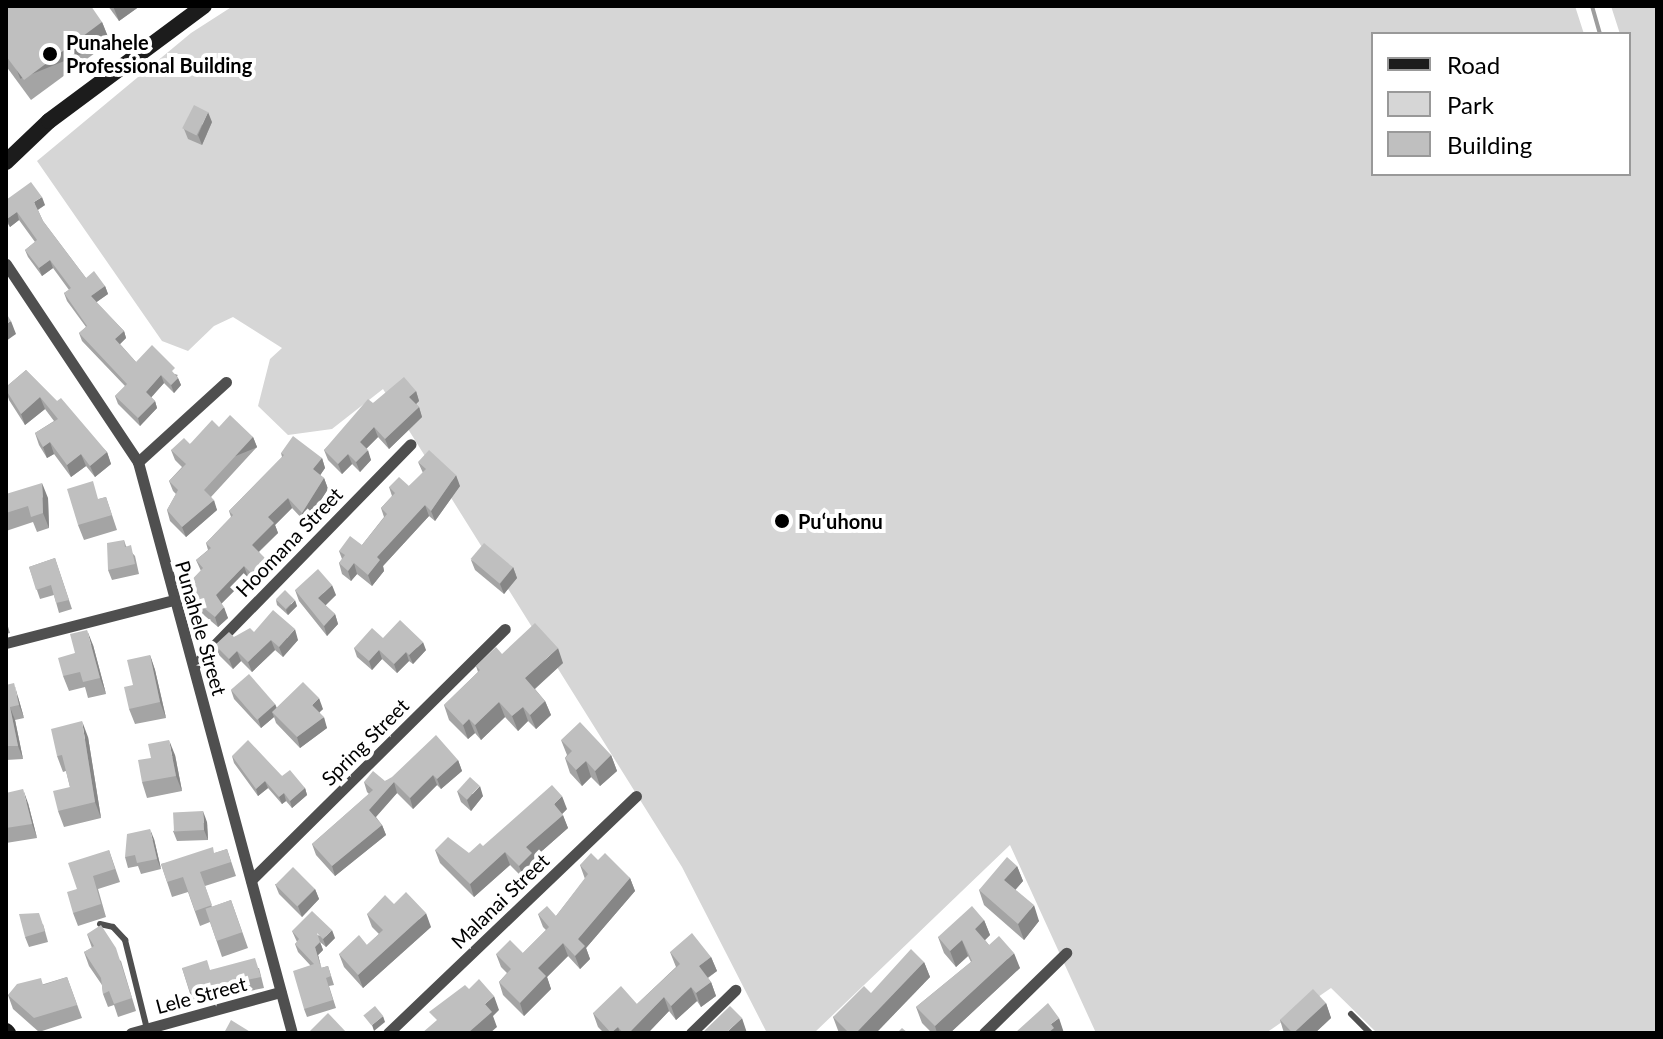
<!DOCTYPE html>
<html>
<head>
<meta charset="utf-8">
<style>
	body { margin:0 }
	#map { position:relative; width:1663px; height:1039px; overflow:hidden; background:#fff; font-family:Lato,sans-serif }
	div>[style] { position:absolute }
	.green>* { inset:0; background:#d6d6d6 }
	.stream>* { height:4px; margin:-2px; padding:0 2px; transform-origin:2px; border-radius:2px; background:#9d9d9d }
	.lane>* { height:6px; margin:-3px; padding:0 3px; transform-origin:3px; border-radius:3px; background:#4f4f4f }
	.street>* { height:11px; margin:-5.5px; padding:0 5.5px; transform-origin:5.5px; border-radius:5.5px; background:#4f4f4f }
	.secondary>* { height:16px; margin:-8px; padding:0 8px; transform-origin:8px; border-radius:8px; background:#1c1c1c }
	.wall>* { inset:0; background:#a4a4a4 }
	.shaded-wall>* { inset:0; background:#868686; transform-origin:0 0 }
	.building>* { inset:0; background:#bfbfbf; transform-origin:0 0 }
	.dots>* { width:22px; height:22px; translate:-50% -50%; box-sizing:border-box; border:4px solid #fff; border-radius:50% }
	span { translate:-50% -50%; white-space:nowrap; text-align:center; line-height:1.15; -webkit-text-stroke:8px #fff; paint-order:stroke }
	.poi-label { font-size:20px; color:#000; font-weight:700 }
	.left { translate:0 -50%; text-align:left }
	.street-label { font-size:20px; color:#000 }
	.frame { position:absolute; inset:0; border:8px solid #000; pointer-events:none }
	.legend { position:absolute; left:1371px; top:32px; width:260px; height:144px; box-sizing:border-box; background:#fff; border:2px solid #999; margin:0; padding:10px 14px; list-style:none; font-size:24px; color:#000 }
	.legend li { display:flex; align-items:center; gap:16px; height:40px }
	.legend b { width:40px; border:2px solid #999 }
</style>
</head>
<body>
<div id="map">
	<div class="green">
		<i style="clip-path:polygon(233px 6px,1575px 6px,1584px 34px,1373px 34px,1373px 174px,1629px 174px,1629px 34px,1620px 34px,1611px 6px,1657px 6px,1657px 1033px,1377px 1033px,1331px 988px,1266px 1033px,1096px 1033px,1010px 845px,814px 1033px,767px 1033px,682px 867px,383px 389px,332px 429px,288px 435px,258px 406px,270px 359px,282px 348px,233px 317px,214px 326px,188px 351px,162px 341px,37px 161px,191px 33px)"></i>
	</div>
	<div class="stream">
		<i style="left:1592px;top:6px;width:29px;rotate:74deg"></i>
	</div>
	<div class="lane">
		<i style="left:100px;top:924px;width:13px;rotate:13deg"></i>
		<i style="left:113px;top:927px;width:18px;rotate:47deg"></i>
		<i style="left:125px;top:940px;width:92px;rotate:76.1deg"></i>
		<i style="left:1351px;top:1014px;width:27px;rotate:45deg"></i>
	</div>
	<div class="street">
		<i style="left:6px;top:264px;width:238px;rotate:56.3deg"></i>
		<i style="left:138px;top:462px;width:591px;rotate:74.91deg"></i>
		<i style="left:138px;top:462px;width:119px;rotate:-42.3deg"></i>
		<i style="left:6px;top:643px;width:172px;rotate:-14.4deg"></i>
		<i style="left:194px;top:666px;width:310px;rotate:-45.7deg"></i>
		<i style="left:251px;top:880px;width:357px;rotate:-44.7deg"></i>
		<i style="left:131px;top:1033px;width:155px;rotate:-15.4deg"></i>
		<i style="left:388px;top:1033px;width:343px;rotate:-43.7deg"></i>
		<i style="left:691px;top:1033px;width:62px;rotate:-44.3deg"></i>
		<i style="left:984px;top:1033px;width:115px;rotate:-44.3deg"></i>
	</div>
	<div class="secondary">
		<i style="left:6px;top:162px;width:59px;rotate:-43.6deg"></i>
		<i style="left:49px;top:121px;width:193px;rotate:-36.6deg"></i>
		<i style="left:6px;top:1031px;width:3px;rotate:45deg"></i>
	</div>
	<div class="wall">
		<i style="clip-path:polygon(6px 6px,102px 22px,110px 42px,31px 100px,6px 66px)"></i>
		<i style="clip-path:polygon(108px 6px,140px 6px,119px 21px)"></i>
		<i style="clip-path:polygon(212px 122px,202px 145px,188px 139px,184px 129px)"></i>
		<i style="clip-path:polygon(6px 200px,45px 205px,38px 210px,43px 221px,86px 278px,105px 286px,108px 294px,96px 302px,124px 331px,126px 338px,120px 344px,136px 362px,178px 375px,177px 376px,181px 385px,174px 393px,164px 383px,151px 397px,155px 401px,157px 408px,140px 426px,118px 404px,115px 396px,125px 386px,82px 341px,79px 333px,86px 327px,67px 301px,64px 293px,69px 290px,53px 268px,42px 276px,28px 257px,25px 250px,35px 242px,19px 220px,10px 227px,6px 221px)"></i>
		<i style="clip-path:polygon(26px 370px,107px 452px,111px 464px,95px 477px,86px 466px,71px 477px,54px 454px,47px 458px,39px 445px,35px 433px,54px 421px,45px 409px,25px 425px,9px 400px,6px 391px,6px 387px)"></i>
		<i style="clip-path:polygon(416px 391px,419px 401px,416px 404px,419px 407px,422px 417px,389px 449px,378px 437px,366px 449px,371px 460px,360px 472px,352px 464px,342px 474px,328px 460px,324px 450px,373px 403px)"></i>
		<i style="clip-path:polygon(219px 427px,253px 437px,257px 447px,211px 497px,217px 510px,186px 537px,170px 521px,167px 510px,176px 494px,173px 491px,169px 481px,182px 467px,175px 460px,171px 450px,190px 444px)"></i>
		<i style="clip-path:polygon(281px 453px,322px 458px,325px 468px,320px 475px,324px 478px,328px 489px,306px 523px,292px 508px,275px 525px,278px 533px,259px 552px,270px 570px,256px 584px,248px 577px,221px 604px,228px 618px,218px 627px,186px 600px,182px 590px,201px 571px,196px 560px,208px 550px,206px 543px,231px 517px,229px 511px,282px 457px)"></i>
		<i style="clip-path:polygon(418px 462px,460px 486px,435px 521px,429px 516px,383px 566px,384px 571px,372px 586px,357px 574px,351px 581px,342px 574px,339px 563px,342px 559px,339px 551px,362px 545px,384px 517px,381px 508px,392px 496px,389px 487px,409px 486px,423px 473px)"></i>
		<i style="clip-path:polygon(6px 494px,48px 498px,49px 528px,37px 532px,33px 522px,6px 531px)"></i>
		<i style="clip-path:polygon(106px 497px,117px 530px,84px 540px,78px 525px,99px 499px)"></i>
		<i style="clip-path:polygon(124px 540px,126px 546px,135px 556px,139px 574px,112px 580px,108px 570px)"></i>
		<i style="clip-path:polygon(55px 558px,72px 609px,59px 613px,54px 595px,40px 599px,29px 567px)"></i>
		<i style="clip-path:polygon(471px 560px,513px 567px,517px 578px,504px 594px,475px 570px)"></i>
		<i style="clip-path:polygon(295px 590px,336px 595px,325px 605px,335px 614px,338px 624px,327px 636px,299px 601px)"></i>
		<i style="clip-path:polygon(276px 600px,297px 606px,288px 615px,277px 605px)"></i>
		<i style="clip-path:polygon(6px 620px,10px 633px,6px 634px)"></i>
		<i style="clip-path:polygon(254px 632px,298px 640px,283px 657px,275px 650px,252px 672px,241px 661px,233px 669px,219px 655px,215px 645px,234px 637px)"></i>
		<i style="clip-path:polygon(383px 638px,426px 650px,413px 664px,409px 661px,397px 673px,382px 659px,372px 670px,357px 657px,354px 648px)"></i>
		<i style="clip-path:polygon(93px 645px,106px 694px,88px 698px,85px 687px,69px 691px,63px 676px,75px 653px)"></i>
		<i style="clip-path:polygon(502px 654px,563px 663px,535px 689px,545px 701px,551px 715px,536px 729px,528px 721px,518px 731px,505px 717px,481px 740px,475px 733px,468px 739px,449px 720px,444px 705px,478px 672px,476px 666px)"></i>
		<i style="clip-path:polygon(150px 655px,155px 670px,166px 718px,135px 724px,129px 709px,133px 685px)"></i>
		<i style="clip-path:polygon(6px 685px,18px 697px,24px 718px,15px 720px,23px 759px,6px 760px)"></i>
		<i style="clip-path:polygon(231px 690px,275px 704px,277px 708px,323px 709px,319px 712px,327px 728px,300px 748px,276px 723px,274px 717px,261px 728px,234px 699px)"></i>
		<i style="clip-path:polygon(88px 737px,101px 818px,64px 827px,58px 811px,70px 787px,66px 771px,63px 772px,57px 756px)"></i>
		<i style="clip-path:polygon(561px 740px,611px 755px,617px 771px,600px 786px,591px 777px,582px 786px,570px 773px,565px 758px,567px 755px)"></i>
		<i style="clip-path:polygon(175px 755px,182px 791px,147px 798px,142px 782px)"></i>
		<i style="clip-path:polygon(232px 756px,282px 776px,305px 788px,307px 795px,292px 808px,286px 801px,282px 804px,268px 788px,258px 796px,234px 763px)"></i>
		<i style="clip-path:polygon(458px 760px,462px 771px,441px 789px,437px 785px,413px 809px,397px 793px,376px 817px,382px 825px,386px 835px,335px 876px,316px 855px,312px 844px,369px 794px,367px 792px,364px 782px,385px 781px)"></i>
		<i style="clip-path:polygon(457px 791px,483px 796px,471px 811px,461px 802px)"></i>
		<i style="clip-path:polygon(6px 793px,28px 803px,37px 838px,6px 843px)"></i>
		<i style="clip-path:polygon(567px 809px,562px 814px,568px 828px,534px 858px,537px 866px,524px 879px,510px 865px,474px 897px,440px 863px,435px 850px,469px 853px)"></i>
		<i style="clip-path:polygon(207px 822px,208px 840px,177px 841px,173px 831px)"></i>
		<i style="clip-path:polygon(154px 839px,161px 869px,141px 874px,138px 866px,128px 868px,125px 857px)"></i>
		<i style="clip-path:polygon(227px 849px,236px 876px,205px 886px,212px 907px,231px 900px,248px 948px,222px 957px,210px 922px,200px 926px,188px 892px,172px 897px,161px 864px,215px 853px)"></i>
		<i style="clip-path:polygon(109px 850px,120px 882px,98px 889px,106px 917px,78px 926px,73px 913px,77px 889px)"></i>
		<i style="clip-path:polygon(598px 860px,630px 878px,635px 891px,586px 948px,590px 959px,580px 969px,568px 956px,547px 977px,551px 989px,524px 1016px,503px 995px,499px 982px,507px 973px,501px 967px,496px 954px,523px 953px,546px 930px,543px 927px,538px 914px,556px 916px,585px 879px,580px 865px)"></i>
		<i style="clip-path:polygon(1017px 866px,1023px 881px,1015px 890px,1039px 921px,1024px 940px,984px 905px,979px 890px)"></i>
		<i style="clip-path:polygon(275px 884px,315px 889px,319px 899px,302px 917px,279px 894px)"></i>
		<i style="clip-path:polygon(394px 904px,431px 927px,363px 988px,344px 967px,339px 954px,367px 945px,379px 934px,372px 927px,367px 914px)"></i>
		<i style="clip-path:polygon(984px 920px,990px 935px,985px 940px,989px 945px,1020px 968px,950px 1033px,932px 1033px,922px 1023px,916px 1007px,971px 962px,968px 956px,956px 967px,944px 953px,938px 937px)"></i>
		<i style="clip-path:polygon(43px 924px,48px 942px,29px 947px,25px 937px)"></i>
		<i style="clip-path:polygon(292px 931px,335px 938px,326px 947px,320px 942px,323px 950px,318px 955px,321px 968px,328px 966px,334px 985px,329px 986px,336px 1008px,307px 1017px,304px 1009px,310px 965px,298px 952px,295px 944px,297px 942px)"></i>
		<i style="clip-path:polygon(87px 934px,121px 961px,136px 1011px,118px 1017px,114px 1005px,108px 1007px,103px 994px,102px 985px,89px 966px,84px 952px,92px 948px)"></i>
		<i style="clip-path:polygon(670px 952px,711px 957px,717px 971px,708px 978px,711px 982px,716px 996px,701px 1007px,697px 1001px,676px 1020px,669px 1011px,648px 1033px,604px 1033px,598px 1027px,593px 1013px,637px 1004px,676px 967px)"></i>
		<i style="clip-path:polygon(924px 962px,930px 977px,876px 1033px,839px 1033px,833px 1017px)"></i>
		<i style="clip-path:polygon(182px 968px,210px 970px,259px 968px,264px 988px,193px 1003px)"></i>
		<i style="clip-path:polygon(67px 977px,82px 1018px,39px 1032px,13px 1009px,8px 995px)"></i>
		<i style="clip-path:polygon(1326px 1003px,1331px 1018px,1315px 1033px,1284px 1033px,1280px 1020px)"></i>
	</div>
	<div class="shaded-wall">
		<i style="clip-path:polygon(113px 6px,140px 6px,119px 21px)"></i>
		<i style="left:102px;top:22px;width:22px;height:97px;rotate:68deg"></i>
		<i style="clip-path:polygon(208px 112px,212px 122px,202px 145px,198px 135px)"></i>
		<i style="clip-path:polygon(42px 197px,45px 205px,37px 210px,34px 202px)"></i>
		<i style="clip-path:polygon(17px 212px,19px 220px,10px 227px,7px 219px)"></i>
		<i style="clip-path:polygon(50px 260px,53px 268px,42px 276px,39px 268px)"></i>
		<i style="clip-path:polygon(105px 286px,108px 294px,94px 304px,91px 296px)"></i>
		<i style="clip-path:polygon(11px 321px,16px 334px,6px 341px,6px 324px)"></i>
		<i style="clip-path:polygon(124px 331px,126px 338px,118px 346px,115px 339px)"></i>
		<i style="clip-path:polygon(161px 375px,164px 383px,149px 400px,146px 392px)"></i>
		<i style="clip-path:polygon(178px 378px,181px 385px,174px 393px,171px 385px)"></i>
		<i style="clip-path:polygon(416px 391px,419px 401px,413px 407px,409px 397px)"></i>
		<i style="clip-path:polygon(40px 397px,45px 409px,25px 425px,21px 414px)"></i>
		<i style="clip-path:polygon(155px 401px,157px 408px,140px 426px,138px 418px)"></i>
		<i style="clip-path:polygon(419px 407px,422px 417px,389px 449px,385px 439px)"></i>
		<i style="clip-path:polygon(374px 427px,378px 437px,363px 452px,360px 442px)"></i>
		<i style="left:253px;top:437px;width:11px;height:72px;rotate:68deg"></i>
		<i style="clip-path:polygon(50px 442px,54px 454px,47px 458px,43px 447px)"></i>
		<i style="clip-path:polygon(368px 450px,371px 460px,360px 472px,356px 462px)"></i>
		<i style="clip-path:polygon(107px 452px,111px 464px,95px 477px,90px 466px)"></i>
		<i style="clip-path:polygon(81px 454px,86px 466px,71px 477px,67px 465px)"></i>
		<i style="clip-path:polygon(348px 454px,352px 464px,342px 474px,338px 464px)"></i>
		<i style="clip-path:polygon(322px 458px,325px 468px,317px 480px,313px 469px)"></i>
		<i style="clip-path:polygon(456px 475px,460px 486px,435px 521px,431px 511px)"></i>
		<i style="clip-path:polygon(324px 478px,328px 489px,306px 523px,302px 513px)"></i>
		<i style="clip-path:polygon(42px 483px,48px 498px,49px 528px,43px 513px)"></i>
		<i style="clip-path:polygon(288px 498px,292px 508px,275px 525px,278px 533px,255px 555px,252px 545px,268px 517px)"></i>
		<i style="clip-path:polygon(214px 500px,217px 510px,186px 537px,182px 527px)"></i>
		<i style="clip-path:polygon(425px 505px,429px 516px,383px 566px,384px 571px,372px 586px,368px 575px,377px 557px)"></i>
		<i style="clip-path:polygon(266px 559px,270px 570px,256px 584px,252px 574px)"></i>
		<i style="clip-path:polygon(354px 563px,357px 574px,351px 581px,348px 571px)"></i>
		<i style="clip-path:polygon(244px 566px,248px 577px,220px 605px,216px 595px)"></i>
		<i style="clip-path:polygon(513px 567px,517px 578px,504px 594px,500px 584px)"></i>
		<i style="clip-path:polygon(332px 585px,336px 595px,322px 609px,318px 598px)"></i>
		<i style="clip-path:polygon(295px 600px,297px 606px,288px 615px,286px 610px)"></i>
		<i style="clip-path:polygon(224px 607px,228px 618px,218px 627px,215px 617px)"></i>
		<i style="clip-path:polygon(335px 614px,338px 624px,327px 636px,324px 626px)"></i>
		<i style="clip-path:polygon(295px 629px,298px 640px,283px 657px,279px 647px)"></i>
		<i style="clip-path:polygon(87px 630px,93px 645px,106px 694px,100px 678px)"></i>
		<i style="clip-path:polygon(271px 640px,275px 650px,252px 672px,248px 662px)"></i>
		<i style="clip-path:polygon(423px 642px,426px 650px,413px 664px,409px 655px)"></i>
		<i style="clip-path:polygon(558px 648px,563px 663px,530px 693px,525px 678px)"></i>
		<i style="clip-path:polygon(379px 650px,382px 659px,372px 670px,369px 661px)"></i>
		<i style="clip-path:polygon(237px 651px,241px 661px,233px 669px,229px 659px)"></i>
		<i style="clip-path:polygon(406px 652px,409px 661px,397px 673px,394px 664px)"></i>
		<i style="clip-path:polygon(150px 655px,155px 670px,166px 718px,160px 702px)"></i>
		<i style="clip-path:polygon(14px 683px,24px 718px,19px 705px)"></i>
		<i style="clip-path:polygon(319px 698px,323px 709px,316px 716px,312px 705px)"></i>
		<i style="clip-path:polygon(545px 701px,551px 715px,536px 729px,530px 715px)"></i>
		<i style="clip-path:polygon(499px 702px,505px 717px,481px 740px,475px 725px)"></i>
		<i style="clip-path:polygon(275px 704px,278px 713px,272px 712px,274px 717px,261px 728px,258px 718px)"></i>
		<i style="clip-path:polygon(10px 707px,15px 720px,23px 759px,18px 746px)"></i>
		<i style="clip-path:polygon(523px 707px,528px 721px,518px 731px,512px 716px)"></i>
		<i style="clip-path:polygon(324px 717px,327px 728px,300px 748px,297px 737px)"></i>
		<i style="clip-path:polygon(469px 719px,475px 733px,468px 739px,463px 725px)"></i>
		<i style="clip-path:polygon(82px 721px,88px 737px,101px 818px,95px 802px)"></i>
		<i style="clip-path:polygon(169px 740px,175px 755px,182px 791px,176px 776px)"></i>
		<i style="clip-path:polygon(611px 755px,617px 771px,600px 786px,595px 771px)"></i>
		<i style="clip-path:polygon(458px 760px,462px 771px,441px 789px,437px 779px)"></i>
		<i style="clip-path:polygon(586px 761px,591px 777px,582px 786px,576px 770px)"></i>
		<i style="clip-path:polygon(433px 775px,437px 785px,413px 809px,410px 798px)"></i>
		<i style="clip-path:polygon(265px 781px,268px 788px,258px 796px,256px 789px)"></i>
		<i style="clip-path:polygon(394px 782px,397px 793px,373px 820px,369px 810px)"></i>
		<i style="clip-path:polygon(480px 786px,483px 796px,471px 811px,467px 800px)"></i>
		<i style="clip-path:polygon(305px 788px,307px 795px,292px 808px,290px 801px)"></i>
		<i style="clip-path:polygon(23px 789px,28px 803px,37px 838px,32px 824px)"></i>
		<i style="clip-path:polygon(284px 793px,286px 801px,282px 804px,279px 797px)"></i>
		<i style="clip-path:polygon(562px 796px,567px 809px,559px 817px,554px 804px)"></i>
		<i style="clip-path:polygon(203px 811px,207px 822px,208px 840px,204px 830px)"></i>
		<i style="clip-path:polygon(563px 815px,568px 828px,534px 858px,537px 866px,524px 879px,519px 866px,526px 847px)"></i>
		<i style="clip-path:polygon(382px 825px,386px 835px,335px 876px,332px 866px)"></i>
		<i style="clip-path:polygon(150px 829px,154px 839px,161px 869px,157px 859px)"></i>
		<i style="clip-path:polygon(505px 852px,510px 865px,474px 897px,470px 884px)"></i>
		<i style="clip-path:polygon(1017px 866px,1023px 881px,1010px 896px,1004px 880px)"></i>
		<i style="clip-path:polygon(630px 878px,635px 891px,586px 948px,590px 959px,580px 969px,575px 956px,578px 939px)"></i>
		<i style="clip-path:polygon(315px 889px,319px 899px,302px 917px,298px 906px)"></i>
		<i style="clip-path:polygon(1034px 905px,1039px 921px,1024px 940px,1018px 924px)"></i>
		<i style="clip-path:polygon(426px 913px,431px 927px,363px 988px,358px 975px)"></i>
		<i style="clip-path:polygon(984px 920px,990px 935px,981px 944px,975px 929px)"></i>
		<i style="clip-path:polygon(332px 930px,335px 938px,326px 947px,323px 939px)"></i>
		<i style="clip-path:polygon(962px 940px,968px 956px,956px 967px,950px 951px)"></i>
		<i style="clip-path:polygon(320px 942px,323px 950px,318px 955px,324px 977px,315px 947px)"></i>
		<i style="clip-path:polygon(563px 943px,568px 956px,547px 977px,551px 989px,524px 1016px,520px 1003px,538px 968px)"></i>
		<i style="clip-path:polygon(1014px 953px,1020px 968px,950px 1033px,937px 1033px,935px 1026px)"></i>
		<i style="clip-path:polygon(711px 957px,717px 971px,704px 980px,699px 966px)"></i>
		<i style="clip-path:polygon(924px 962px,930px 977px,876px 1033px,856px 1033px)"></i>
		<i style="clip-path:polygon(711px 982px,716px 996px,701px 1007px,696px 993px)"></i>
		<i style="clip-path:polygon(691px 987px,697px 1001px,676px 1020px,671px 1006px)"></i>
		<i style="clip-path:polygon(494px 996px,499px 1010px,493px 1016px,497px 1027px,490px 1033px,468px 1033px,485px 1004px)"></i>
		<i style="clip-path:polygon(664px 997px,669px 1011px,648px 1033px,629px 1033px)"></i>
		<i style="clip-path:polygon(1326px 1003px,1331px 1018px,1315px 1033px,1293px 1033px)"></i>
		<i style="clip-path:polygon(383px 1016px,385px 1022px,374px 1031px,372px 1025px)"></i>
		<i style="clip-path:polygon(742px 1018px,747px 1033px,726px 1033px)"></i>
		<i style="clip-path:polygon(1059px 1018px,1064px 1033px,1048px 1033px,1051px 1024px)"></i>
		<i style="clip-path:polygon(618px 1027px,620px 1033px,611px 1033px)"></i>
	</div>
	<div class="building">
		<i style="clip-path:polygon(6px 6px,91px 6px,102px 22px,24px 80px,6px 56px)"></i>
		<i style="left:194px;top:105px;width:16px;height:26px;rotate:27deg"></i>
		<i style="clip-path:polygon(31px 182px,42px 197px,34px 202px,43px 221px,86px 278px,94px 271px,105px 286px,91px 296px,124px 331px,115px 339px,136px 362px,152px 345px,175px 368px,172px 371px,178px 378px,171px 385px,161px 375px,146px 392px,155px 401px,138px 418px,115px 396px,127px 384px,79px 333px,87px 326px,64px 293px,71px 288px,50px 260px,39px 268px,25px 250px,37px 240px,17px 212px,7px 219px,6px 218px,6px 200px)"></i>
		<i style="clip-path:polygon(6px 313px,11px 321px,6px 324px)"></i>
		<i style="clip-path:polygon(26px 370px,57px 401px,61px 398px,107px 452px,90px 466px,81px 454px,67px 465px,50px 442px,43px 447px,35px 433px,58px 419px,40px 397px,21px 414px,6px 390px,6px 387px)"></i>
		<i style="clip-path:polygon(404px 377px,416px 391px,409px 397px,419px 407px,385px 439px,374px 427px,360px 442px,368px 450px,356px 462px,348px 454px,338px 464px,324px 450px,368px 399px,373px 403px)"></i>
		<i style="clip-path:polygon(230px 415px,253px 437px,204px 490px,214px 500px,182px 527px,167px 510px,178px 490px,169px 481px,186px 464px,171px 450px,184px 438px,190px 444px,212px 420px,219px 427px)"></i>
		<i style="clip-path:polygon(293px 436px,322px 458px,313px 469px,324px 478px,302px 513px,288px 498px,268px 517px,274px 523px,252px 545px,266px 559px,252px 574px,244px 566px,216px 595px,224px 607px,215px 617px,182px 590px,203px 568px,196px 560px,211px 548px,206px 543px,233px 515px,229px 511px,284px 455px,281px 453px)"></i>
		<i style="clip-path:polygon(429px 450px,456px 475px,431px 511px,425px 505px,377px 557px,380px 560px,368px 575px,354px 563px,348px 571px,339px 563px,345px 555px,339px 551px,350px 536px,362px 545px,387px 514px,381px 508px,395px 493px,389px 487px,399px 477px,409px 486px,426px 469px,418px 462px)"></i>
		<i style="clip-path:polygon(93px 481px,98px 499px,106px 497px,112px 515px,78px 525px,67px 489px)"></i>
		<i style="clip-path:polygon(42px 483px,43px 513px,31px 517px,28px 506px,6px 513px,6px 494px)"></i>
		<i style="clip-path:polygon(124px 540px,125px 547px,131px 545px,135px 564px,108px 570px,107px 543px)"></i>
		<i style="left:484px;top:543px;width:38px;height:21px;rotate:40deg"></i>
		<i style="clip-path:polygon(55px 558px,69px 600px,56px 603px,51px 585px,36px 590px,29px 567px)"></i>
		<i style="clip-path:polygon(318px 569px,332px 585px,318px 598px,335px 614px,324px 626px,295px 590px)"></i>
		<i style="left:285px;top:590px;width:14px;height:13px;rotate:45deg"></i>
		<i style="clip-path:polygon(273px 610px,295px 629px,279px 647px,271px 640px,248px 662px,237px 651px,229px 659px,215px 645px,229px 632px,234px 637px,250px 628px,254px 632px)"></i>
		<i style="clip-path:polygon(400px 620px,423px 642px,409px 655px,406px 652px,394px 664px,379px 650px,369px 661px,354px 648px,372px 628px,383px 638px)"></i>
		<i style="clip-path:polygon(535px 623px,558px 648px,525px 678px,545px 701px,530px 715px,523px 707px,512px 716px,499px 702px,475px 725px,469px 719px,463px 725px,444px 705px,480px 670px,476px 666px,496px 647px,502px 654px)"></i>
		<i style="clip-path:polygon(87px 630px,100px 678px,83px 682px,80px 672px,63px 676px,58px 658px,75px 653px,70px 634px)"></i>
		<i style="clip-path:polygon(150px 655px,160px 702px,129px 709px,124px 687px,133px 685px,127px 660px)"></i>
		<i style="left:249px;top:674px;width:40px;height:24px;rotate:49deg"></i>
		<i style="clip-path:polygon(303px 682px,319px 698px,312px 705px,324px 717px,297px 737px,272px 712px)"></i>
		<i style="clip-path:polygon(14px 683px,19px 705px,10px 707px,18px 746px,6px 746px,6px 685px)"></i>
		<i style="clip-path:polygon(82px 721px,95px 802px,58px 811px,53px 791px,70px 787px,62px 755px,57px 756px,51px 729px)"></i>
		<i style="clip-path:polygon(580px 722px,611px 755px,595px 771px,586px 761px,576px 770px,565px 758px,572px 751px,561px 740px)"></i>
		<i style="clip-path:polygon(436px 735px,458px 760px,437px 779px,433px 775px,410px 798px,394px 782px,369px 810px,382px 825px,332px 866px,312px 844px,373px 790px,364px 782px,373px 771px,385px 781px,392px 777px)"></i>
		<i style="clip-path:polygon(169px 740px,176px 776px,142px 782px,138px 760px,151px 758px,148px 744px)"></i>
		<i style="clip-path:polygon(248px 740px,282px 776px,290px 770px,305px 788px,290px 801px,284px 793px,279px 797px,265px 781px,256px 789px,232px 756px)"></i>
		<i style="left:470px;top:777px;width:13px;height:19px;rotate:42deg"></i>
		<i style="clip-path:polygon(552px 785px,562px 796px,554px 804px,563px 815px,526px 847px,532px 853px,519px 866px,505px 852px,470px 884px,435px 850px,448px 837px,469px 853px,480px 843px,483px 846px)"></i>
		<i style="clip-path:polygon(23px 789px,32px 824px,6px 828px,6px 793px)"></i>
		<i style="left:203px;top:811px;width:19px;height:30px;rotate:87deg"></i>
		<i style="clip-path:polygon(150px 829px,157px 859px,137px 863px,135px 855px,125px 857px,127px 834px)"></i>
		<i style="clip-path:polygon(213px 847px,214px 853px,227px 849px,231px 862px,200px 872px,212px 905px,195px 911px,183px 877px,167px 882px,161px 864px)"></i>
		<i style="clip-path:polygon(109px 850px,115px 869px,93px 876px,101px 904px,73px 913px,67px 892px,77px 889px,68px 863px)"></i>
		<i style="clip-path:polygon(591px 853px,598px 860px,605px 853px,630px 878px,578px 939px,585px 946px,575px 956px,563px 943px,538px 968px,546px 976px,520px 1003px,499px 982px,511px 969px,496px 954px,510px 940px,523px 953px,549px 927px,538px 914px,547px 906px,556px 916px,588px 874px,580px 865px)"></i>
		<i style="clip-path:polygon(1007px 857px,1017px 866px,1004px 880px,1034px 905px,1018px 924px,979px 890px)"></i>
		<i style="left:293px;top:867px;width:31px;height:25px;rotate:45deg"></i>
		<i style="clip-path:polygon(406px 892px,426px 913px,358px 975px,339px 954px,359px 935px,367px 945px,383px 930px,367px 914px,385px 895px,394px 904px)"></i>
		<i style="left:231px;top:900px;width:34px;height:27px;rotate:71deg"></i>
		<i style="clip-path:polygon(972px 906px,984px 920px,975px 929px,989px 945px,999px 936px,1014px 953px,935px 1026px,916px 1007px,972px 961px,962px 940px,950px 951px,938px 937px)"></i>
		<i style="clip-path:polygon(312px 911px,332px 930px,323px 939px,317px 933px,320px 942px,315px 947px,321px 968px,328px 966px,331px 976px,326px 978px,333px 1000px,304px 1009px,293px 971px,314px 964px,295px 944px,299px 939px,292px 931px)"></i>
		<i style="clip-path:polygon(39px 913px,45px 931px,25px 937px,19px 914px)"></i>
		<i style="clip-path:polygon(101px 925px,116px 948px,132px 998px,114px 1004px,109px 991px,103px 994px,101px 978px,84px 952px,94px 946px,87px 934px)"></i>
		<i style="clip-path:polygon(692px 933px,711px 957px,699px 966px,711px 982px,696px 993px,691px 987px,671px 1006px,664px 997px,629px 1033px,623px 1033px,618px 1027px,611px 1033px,593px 1013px,621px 986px,637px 1004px,680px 964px,670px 952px)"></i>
		<i style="clip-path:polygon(911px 949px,924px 962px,856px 1033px,849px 1033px,833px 1017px,864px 986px,871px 993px)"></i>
		<i style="clip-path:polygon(255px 958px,261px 977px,190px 992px,182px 968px,207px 960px,210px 970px)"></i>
		<i style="clip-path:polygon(67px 977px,77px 1005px,34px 1018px,8px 995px,17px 984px,41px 978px,43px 985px)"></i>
		<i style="clip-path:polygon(479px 979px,494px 996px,485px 1004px,492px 1012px,468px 1033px,422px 1033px,437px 1020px,429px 1012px,465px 985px,469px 989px)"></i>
		<i style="left:1313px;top:989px;width:19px;height:45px;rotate:47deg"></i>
		<i style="clip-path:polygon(1048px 1003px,1059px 1018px,1051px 1024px,1054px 1028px,1048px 1033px,1015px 1033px)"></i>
		<i style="left:375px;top:1006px;width:13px;height:15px;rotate:51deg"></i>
		<i style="clip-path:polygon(730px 1006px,742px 1018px,726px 1033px,702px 1033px)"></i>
		<i style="clip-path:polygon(328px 1013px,347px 1033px,310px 1033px,309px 1032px)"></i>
		<i style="clip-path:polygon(231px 1020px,252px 1033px,224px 1033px)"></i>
		<i style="clip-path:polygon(902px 1028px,908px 1033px,897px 1033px)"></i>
	</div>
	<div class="dots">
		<i style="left:50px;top:54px;background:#000"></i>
		<i style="left:782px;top:521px;background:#000"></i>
	</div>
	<div class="poi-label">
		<span class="left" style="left:66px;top:54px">Punahele<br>Professional Building</span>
		<span class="left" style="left:798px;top:521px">Puʻuhonu</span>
	</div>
	<div class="street-label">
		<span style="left:289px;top:542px;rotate:-46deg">Hoomana Street</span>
		<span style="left:201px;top:628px;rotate:74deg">Punahele Street</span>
		<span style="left:365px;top:742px;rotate:-45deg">Spring Street</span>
		<span style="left:500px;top:901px;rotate:-44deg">Malanai Street</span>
		<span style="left:201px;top:995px;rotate:-15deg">Lele Street</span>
	</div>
	<div class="frame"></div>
	<ul class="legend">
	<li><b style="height:10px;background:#1c1c1c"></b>Road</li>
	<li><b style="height:22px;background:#d6d6d6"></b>Park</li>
	<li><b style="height:22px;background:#bfbfbf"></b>Building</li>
	</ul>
</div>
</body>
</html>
